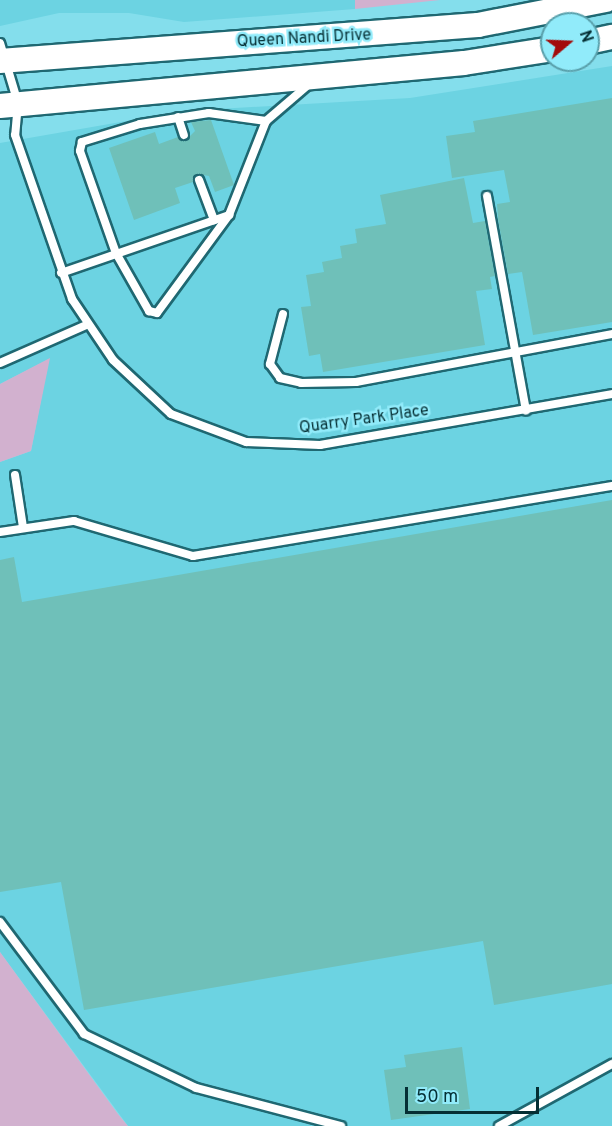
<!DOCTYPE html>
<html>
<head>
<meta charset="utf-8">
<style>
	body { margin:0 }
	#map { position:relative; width:612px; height:1126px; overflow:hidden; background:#84deec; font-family:Overpass,sans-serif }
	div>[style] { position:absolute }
	.built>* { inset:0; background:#6cd3e2 }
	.green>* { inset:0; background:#d2b1cf }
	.building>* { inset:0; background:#6fc0b9 }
	.roads { filter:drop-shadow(2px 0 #1f6872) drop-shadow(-2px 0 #1f6872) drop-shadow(0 2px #1f6872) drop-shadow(0 -2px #1f6872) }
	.service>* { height:8px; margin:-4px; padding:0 4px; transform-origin:4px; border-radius:4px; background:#fff }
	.secondary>* { height:24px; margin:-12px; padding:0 12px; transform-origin:12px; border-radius:12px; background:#fff }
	span { translate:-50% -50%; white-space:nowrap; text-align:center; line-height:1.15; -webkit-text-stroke:5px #91ebfa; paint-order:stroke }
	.street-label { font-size:16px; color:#052f34 }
	.north { position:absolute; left:540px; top:12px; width:60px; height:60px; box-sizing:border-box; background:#91ebfa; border:2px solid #59a0ab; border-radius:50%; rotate:71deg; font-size:16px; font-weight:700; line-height:24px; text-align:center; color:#052f34 }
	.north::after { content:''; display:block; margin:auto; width:21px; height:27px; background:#a30b0a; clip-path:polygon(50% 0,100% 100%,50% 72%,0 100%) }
	.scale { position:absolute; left:405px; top:1087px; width:134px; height:27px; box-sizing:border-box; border:3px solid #052f34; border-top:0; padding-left:8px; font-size:18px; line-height:21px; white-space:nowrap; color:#052f34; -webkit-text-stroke:4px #91ebfa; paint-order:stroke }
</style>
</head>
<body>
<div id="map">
	<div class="built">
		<i style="clip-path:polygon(0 0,355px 0,355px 9px,184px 22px,129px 13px,59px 13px,0 26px)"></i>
		<i style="clip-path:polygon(612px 66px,612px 1126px,128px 1126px,0 952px,0 462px,31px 451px,49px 359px,0 384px,0 143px,184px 111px,410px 98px)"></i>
	</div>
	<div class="green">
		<i style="clip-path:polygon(355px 0,440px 0,355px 9px)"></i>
		<i style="clip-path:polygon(50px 358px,31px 451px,0 462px,0 384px)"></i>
		<i style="clip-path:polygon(0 952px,118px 1114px,128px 1126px,0 1126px)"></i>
	</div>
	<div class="building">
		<i style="clip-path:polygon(612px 98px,612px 322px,533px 335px,522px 272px,508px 274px,498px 219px,497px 204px,510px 202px,504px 170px,452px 178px,446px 136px,475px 132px,473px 121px)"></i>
		<i style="clip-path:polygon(211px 120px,234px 185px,215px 192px,209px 176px,197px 174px,193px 182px,175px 188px,180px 203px,134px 220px,109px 148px,155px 132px,159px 144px,178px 137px,185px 141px,195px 131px,191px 122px)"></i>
		<i style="clip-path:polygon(464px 178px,473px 223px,485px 221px,495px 276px,490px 277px,492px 289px,476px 291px,485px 345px,323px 372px,320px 354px,309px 356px,301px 307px,311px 306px,306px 275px,324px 272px,322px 262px,342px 258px,340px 246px,357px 243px,355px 229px,386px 224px,380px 195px)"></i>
		<i style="clip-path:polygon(612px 500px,612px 984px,494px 1005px,483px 941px,84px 1010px,61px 882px,0 892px,0 560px,14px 557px,22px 602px)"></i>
		<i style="clip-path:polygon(462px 1047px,470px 1109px,391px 1120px,384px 1070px,406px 1067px,404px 1055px)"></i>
	</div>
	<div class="roads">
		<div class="service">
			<i style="left:0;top:43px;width:63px;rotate:73.3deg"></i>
			<i style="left:18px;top:103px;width:32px;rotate:95deg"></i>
			<i style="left:15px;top:135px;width:174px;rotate:70.8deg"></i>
			<i style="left:72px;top:299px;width:73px;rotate:56.1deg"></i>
			<i style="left:113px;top:360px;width:79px;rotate:43deg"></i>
			<i style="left:171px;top:414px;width:80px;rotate:20.5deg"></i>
			<i style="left:246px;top:442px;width:74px;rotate:2.3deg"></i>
			<i style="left:320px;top:445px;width:296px;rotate:-9.9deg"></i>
			<i style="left:178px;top:117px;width:19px;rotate:72deg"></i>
			<i style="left:266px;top:121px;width:58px;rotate:-172deg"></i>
			<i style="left:209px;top:113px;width:70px;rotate:170.9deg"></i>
			<i style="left:140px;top:124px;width:61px;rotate:162.8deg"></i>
			<i style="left:82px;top:142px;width:9px;rotate:103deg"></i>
			<i style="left:80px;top:151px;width:108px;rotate:70.6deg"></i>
			<i style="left:116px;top:253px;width:67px;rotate:60.4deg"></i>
			<i style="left:149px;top:311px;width:8px;rotate:14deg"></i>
			<i style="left:157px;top:313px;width:122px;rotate:-53.7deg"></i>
			<i style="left:229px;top:215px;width:101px;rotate:-68.5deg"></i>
			<i style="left:266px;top:121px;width:54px;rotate:-40.5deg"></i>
			<i style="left:199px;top:180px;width:43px;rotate:69.4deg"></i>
			<i style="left:487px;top:196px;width:218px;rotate:79.7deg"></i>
			<i style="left:61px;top:273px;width:178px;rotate:-19deg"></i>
			<i style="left:283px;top:314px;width:52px;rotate:104.6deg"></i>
			<i style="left:270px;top:364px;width:17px;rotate:54deg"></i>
			<i style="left:280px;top:378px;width:22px;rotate:13deg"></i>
			<i style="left:301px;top:383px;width:55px;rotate:-1deg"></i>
			<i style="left:356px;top:382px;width:260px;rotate:-10.6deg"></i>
			<i style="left:0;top:363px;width:94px;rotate:-23.8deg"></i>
			<i style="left:15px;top:475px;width:53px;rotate:81.3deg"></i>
			<i style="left:0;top:532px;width:75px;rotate:-8.5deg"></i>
			<i style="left:74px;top:521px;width:124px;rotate:16.4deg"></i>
			<i style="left:193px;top:556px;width:425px;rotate:-9.5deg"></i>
			<i style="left:0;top:922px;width:140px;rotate:53.1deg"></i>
			<i style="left:84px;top:1034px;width:124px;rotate:25.7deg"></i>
			<i style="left:196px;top:1088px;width:150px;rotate:14.7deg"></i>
			<i style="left:499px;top:1126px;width:129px;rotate:-28.8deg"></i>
		</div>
		<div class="secondary">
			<i style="left:588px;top:42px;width:25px;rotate:-12deg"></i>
			<i style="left:0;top:61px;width:479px;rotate:-4.3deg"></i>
			<i style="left:478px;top:25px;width:130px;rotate:-11.1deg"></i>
			<i style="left:0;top:106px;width:466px;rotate:-5.3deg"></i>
			<i style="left:464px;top:63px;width:89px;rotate:-9deg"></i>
		</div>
	</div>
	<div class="street-label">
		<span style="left:304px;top:39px;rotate:-3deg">Queen Nandi Drive</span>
		<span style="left:364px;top:420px;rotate:-8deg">Quarry Park Place</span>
	</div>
	<div class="north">N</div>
	<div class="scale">50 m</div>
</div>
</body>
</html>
